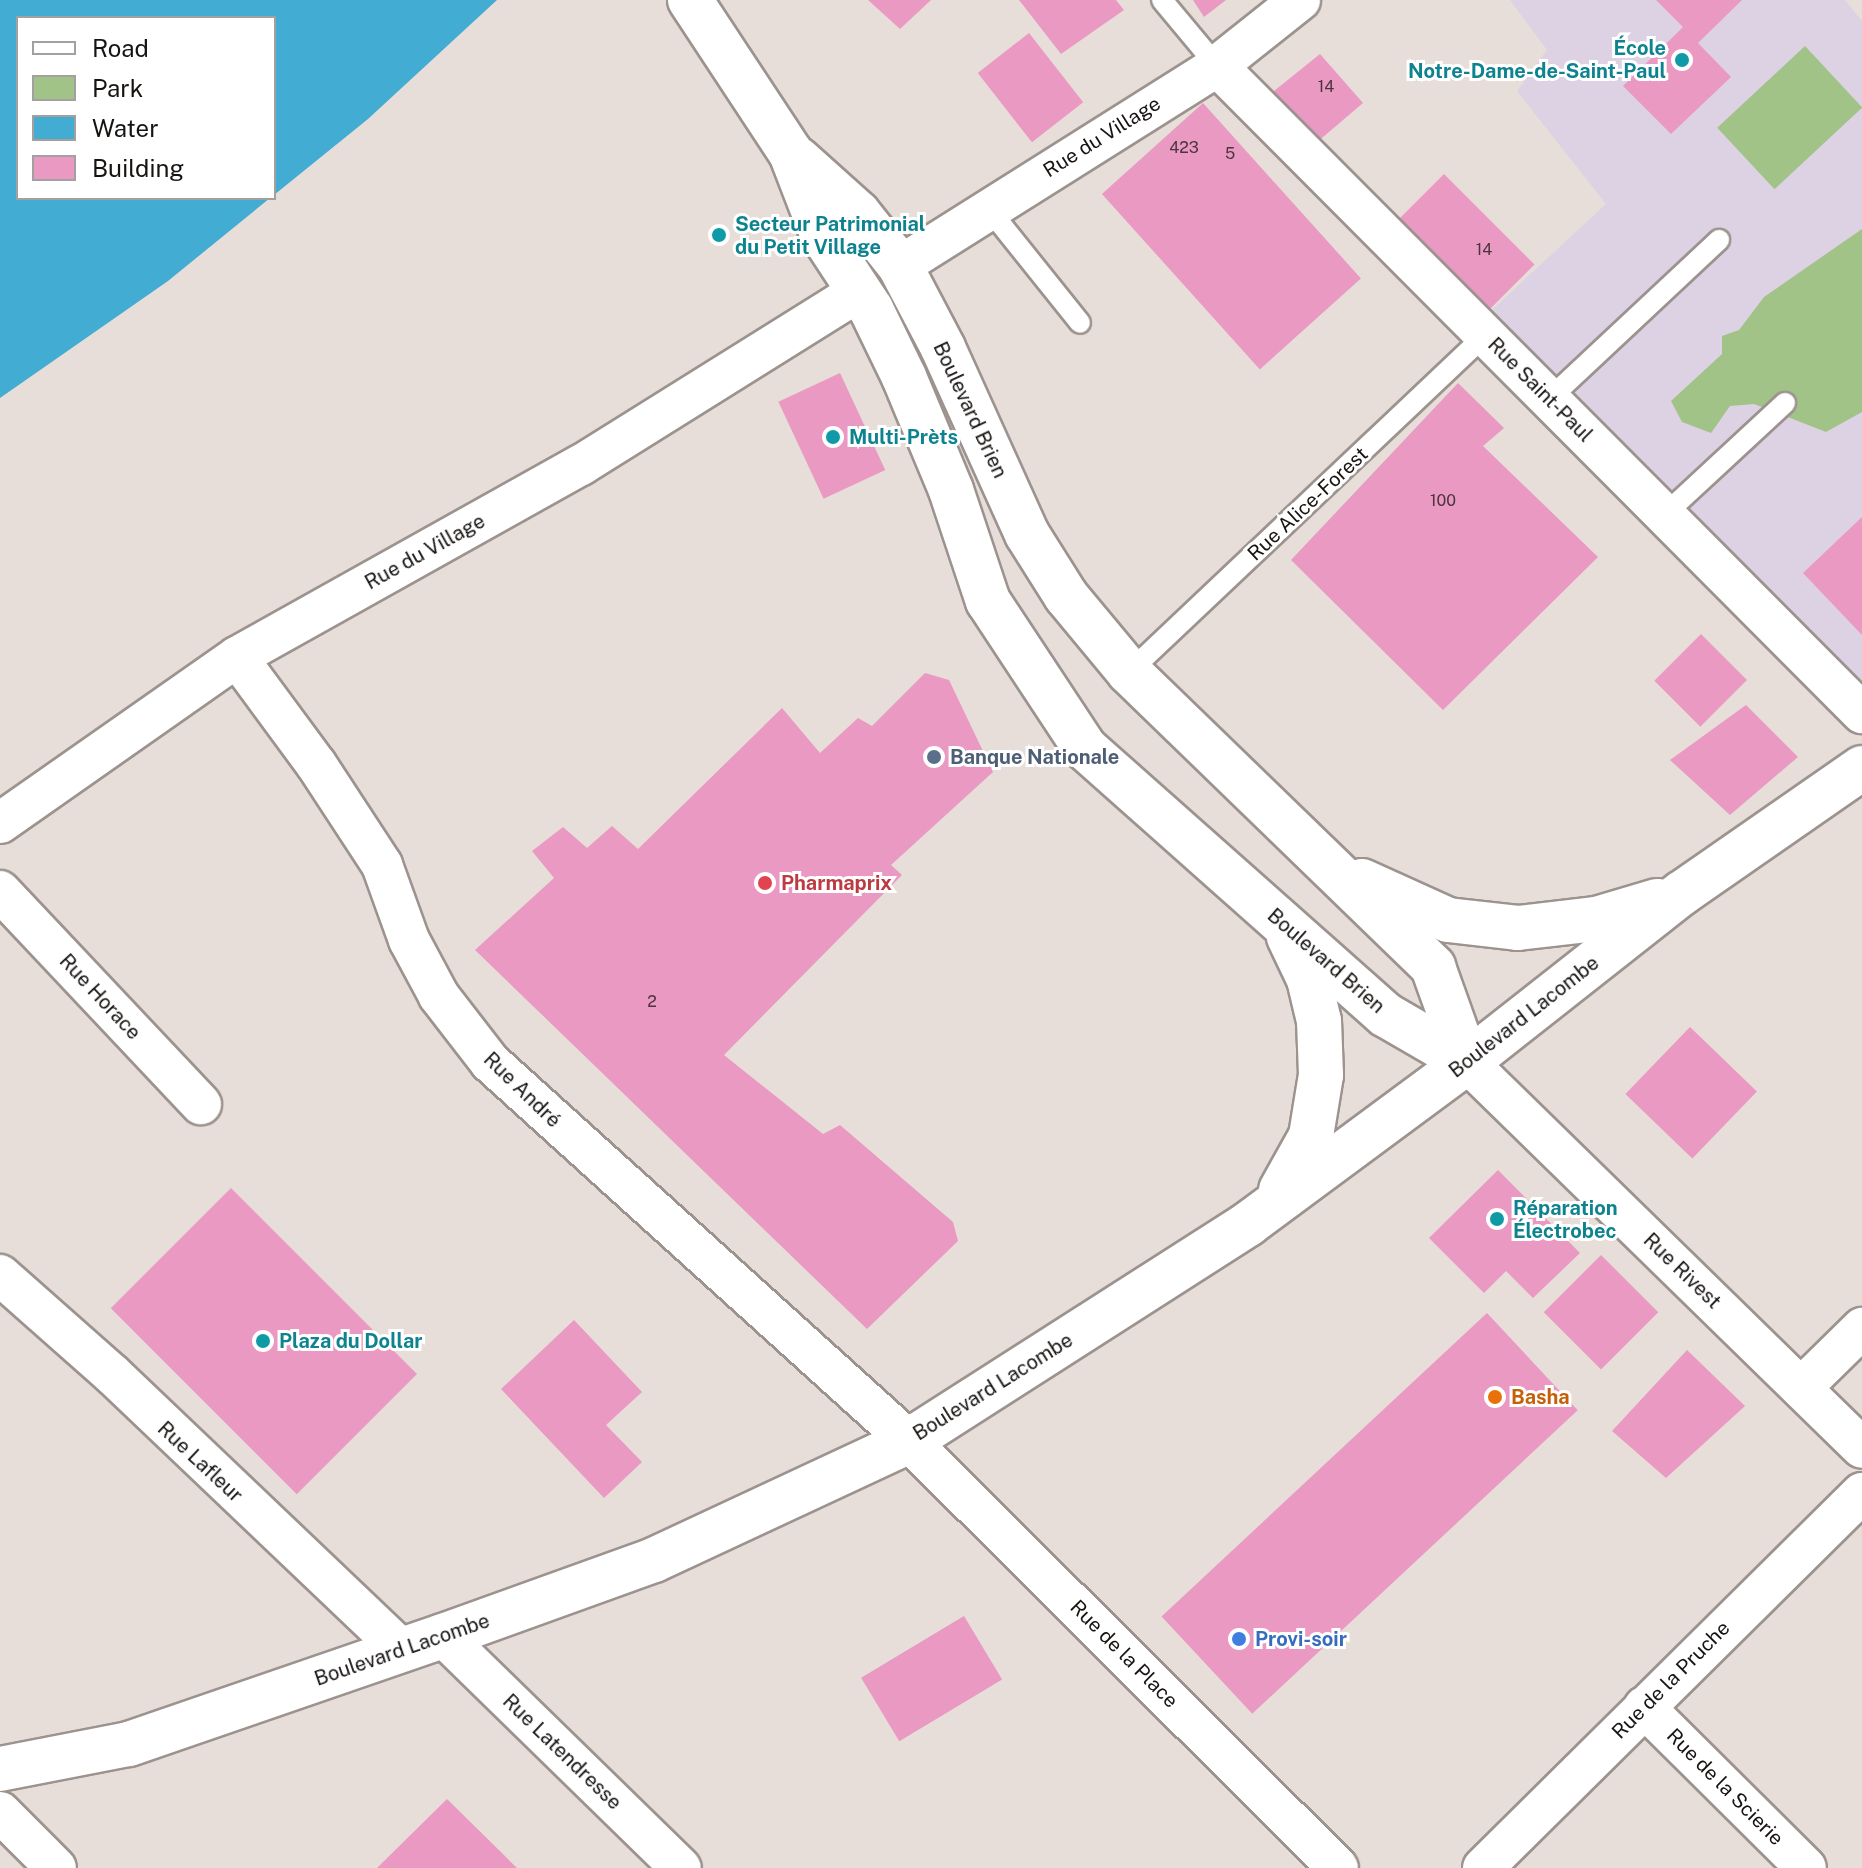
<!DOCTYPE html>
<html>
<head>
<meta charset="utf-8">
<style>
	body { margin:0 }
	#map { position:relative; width:1862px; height:1868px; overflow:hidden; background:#e7ded9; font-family:"Public Sans",sans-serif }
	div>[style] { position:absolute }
	.education>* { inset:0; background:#ddd1e4 }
	.green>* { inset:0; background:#a1c388; transform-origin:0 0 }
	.water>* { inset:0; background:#43acd3 }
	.building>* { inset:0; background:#ea99c2; transform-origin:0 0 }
	.roads { filter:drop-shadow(2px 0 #9c938f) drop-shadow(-2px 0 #9c938f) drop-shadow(0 2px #9c938f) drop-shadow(0 -2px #9c938f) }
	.lane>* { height:20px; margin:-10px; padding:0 10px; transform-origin:10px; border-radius:10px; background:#fff }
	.street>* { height:40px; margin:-20px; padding:0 20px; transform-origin:20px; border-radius:20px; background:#fff }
	.secondary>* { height:44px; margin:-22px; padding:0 22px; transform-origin:22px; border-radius:22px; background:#fff }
	.dots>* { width:22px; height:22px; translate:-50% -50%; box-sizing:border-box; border:4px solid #fff; border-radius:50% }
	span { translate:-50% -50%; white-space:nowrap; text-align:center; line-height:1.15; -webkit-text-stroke:6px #fff; paint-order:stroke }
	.number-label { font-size:16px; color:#4b343d }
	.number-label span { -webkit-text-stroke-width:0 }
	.culture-label { font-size:20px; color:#0d838f; font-weight:700 }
	.right { translate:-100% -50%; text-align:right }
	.left { translate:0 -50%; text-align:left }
	.street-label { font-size:20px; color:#161311 }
	.service-label { font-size:20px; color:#4e5e75; font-weight:700 }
	.health-label { font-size:20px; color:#be3a42; font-weight:700 }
	.food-label { font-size:20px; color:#c56008; font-weight:700 }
	.shop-label { font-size:20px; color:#366cbe; font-weight:700 }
	.legend { position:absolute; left:16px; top:16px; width:260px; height:184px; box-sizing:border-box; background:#fff; border:2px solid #a2a1a0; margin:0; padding:10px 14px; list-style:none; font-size:24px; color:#161311 }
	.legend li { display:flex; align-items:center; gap:16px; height:40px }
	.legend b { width:40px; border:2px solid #a2a1a0 }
</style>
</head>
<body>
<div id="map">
	<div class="education">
		<i style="clip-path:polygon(1510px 0,1845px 0,1862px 21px,1862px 713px,1481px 320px,1606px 204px,1517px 91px,1547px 50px)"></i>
	</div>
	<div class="green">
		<i style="left:1805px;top:46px;width:84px;height:120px;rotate:47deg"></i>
		<i style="clip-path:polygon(1862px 229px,1862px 412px,1826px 432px,1754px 404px,1730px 406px,1711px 433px,1682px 422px,1671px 401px,1722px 354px,1722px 336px,1739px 330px,1764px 297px)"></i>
	</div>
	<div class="water">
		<i style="clip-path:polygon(0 0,497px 0,368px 119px,274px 195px,274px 18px,18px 18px,18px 198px,270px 198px,168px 281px,0 398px)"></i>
	</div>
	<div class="building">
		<i style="clip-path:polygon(868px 0,931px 0,900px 29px)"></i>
		<i style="clip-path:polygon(1019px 0,1116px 0,1124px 10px,1061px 54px)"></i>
		<i style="clip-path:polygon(1193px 0,1226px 0,1204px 17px)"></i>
		<i style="clip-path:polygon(1656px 0,1742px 0,1698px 43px,1731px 77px,1671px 134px,1623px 86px,1683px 27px)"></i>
		<i style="left:1029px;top:33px;width:88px;height:65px;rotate:52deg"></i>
		<i style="clip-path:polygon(1320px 54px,1363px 103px,1309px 149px,1266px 105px,1274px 91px)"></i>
		<i style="left:1203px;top:103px;width:236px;height:136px;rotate:48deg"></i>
		<i style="left:1444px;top:174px;width:128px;height:64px;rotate:45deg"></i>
		<i style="left:840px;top:373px;width:107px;height:68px;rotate:65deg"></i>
		<i style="clip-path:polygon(1458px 383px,1504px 428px,1483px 446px,1598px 557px,1443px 710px,1291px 560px)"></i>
		<i style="clip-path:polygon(1862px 517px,1862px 635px,1803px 573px)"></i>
		<i style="left:1701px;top:634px;width:65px;height:66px;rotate:45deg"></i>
		<i style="clip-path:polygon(925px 673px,949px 680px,993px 772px,891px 865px,902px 875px,724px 1055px,823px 1134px,840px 1125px,953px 1222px,958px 1241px,867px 1329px,475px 950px,554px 878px,532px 851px,563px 827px,587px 848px,612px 826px,638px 849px,782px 708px,820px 753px,858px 718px,872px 726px)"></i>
		<i style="clip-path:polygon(1746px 705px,1798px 757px,1730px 815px,1670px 760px)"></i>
		<i style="left:1690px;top:1027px;width:93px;height:93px;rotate:44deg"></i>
		<i style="clip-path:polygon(1498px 1170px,1580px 1253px,1533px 1298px,1506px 1271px,1484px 1293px,1429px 1238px)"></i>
		<i style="left:231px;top:1188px;width:263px;height:170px;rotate:45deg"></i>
		<i style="left:1601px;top:1255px;width:81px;height:81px;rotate:45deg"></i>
		<i style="left:1487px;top:1313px;width:133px;height:445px;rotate:47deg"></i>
		<i style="clip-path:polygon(574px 1320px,642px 1392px,606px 1425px,642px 1462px,604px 1498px,501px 1389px)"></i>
		<i style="clip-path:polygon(1687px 1350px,1745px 1406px,1666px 1478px,1612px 1431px)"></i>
		<i style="left:964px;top:1616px;width:74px;height:120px;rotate:59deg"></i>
		<i style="clip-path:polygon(447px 1799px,517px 1868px,377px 1868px)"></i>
	</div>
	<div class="roads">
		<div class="lane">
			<i style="left:1162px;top:0;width:86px;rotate:50.2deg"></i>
			<i style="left:988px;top:208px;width:147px;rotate:51.3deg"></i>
			<i style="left:1549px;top:399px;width:233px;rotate:-43.1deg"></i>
			<i style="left:1664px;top:515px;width:165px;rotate:-42.8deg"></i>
			<i style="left:1129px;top:672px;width:490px;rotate:-43.4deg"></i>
		</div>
		<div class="street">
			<i style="left:1217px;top:66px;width:914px;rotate:45.09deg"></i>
			<i style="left:900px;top:266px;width:375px;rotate:-32.2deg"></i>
			<i style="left:1217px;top:66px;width:106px;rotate:-38.5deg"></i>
			<i style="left:237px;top:657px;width:133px;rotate:53.6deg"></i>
			<i style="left:316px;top:764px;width:121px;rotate:56.8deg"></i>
			<i style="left:382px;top:865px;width:80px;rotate:70.2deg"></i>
			<i style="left:409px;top:940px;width:64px;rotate:61.8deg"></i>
			<i style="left:439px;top:996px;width:83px;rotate:52.3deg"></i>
			<i style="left:490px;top:1062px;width:565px;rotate:42.13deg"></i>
			<i style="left:909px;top:1441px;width:605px;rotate:44.87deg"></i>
			<i style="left:0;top:823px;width:289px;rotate:-35deg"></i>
			<i style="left:237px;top:657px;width:394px;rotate:-29.2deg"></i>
			<i style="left:581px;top:465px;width:327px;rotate:-32deg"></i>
			<i style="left:0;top:891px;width:293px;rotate:46.7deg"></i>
			<i style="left:1467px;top:1062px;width:552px;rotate:44.34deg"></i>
			<i style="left:0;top:1275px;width:149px;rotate:41.5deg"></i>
			<i style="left:112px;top:1374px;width:399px;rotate:43.6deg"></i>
			<i style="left:1801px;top:1388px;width:86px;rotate:-44.5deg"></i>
			<i style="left:443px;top:1636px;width:332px;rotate:44.3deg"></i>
			<i style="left:1644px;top:1707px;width:228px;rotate:44.8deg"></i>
			<i style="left:0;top:1812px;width:79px;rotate:45deg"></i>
			<i style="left:1483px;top:1868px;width:533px;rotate:-44.7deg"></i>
		</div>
		<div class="secondary">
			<i style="left:690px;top:0;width:183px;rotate:56.6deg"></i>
			<i style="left:791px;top:153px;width:89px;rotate:68.9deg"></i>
			<i style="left:823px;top:236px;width:87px;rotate:56.7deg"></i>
			<i style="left:871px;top:309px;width:76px;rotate:64.1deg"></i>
			<i style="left:904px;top:377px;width:122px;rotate:67.4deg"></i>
			<i style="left:951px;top:490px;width:117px;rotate:71.6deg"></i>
			<i style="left:988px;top:601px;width:176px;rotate:56.6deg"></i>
			<i style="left:1085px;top:748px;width:402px;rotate:41.6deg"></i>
			<i style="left:1386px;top:1015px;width:94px;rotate:30.1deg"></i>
			<i style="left:799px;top:160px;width:79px;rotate:41.9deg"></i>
			<i style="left:858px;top:213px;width:68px;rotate:51.6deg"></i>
			<i style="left:900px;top:266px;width:93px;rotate:62.3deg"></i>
			<i style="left:943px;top:348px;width:204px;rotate:65.7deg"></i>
			<i style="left:1027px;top:534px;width:73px;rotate:57.8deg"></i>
			<i style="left:1066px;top:596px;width:99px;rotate:50.3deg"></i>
			<i style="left:1129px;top:672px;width:424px;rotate:44.1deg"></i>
			<i style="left:1433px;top:967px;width:101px;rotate:70.3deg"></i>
			<i style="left:1362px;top:881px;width:94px;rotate:24.4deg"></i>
			<i style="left:1448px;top:920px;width:70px;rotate:6.5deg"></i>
			<i style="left:1518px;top:928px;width:79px;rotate:-6.6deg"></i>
			<i style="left:1596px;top:919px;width:64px;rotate:-16.4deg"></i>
			<i style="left:1281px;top:1190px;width:62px;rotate:-60.9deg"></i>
			<i style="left:1311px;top:1136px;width:62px;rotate:-80.7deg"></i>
			<i style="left:1321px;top:1075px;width:54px;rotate:-92.1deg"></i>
			<i style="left:1319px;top:1021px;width:43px;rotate:-103.4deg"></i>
			<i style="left:1309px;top:979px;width:47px;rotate:-115.5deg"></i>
			<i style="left:0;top:1769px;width:131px;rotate:-11deg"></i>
			<i style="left:129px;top:1744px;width:332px;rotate:-19deg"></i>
			<i style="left:443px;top:1636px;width:224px;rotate:-19.8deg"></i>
			<i style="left:654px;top:1560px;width:281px;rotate:-25deg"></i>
			<i style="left:909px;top:1441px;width:403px;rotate:-32.6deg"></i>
			<i style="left:1248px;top:1224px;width:272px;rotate:-36.5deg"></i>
			<i style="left:1467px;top:1062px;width:273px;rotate:-38.2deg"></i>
			<i style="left:1682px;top:893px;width:219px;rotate:-34.8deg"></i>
		</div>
	</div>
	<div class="dots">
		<i style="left:1682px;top:60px;background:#0f9aa8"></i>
		<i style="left:719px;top:235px;background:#0f9aa8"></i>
		<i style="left:833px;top:437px;background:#0f9aa8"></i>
		<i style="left:934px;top:757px;background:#5c6f8a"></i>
		<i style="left:765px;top:883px;background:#e0444e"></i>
		<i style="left:1497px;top:1219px;background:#0f9aa8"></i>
		<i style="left:263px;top:1341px;background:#0f9aa8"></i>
		<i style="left:1495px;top:1397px;background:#e8710a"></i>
		<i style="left:1239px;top:1639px;background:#3f7fe0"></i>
	</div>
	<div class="number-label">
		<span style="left:1326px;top:87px">14</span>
		<span style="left:1184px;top:148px">423</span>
		<span style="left:1230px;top:154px">5</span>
		<span style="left:1484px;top:250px">14</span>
		<span style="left:1443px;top:501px">100</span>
		<span style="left:652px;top:1002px">2</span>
	</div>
	<div class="culture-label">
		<span class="right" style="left:1666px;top:60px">École<br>Notre-Dame-de-Saint-Paul</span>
		<span class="left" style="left:735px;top:236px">Secteur Patrimonial<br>du Petit Village</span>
		<span class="left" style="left:849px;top:437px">Multi-Prèts</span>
		<span class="left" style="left:1513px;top:1220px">Réparation<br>Électrobec</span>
		<span class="left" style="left:279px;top:1341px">Plaza du Dollar</span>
	</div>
	<div class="street-label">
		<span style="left:1102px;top:137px;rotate:-32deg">Rue du Village</span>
		<span style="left:1540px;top:390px;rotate:45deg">Rue Saint-Paul</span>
		<span style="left:970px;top:410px;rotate:65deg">Boulevard Brien</span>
		<span style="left:1308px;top:504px;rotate:-43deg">Rue Alice-Forest</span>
		<span style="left:425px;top:552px;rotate:-29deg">Rue du Village</span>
		<span style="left:1326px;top:961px;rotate:41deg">Boulevard Brien</span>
		<span style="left:100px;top:997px;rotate:47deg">Rue Horace</span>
		<span style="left:1524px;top:1017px;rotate:-38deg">Boulevard Lacombe</span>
		<span style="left:522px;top:1090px;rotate:44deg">Rue André</span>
		<span style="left:1682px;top:1271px;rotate:44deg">Rue Rivest</span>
		<span style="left:993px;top:1387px;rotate:-32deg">Boulevard Lacombe</span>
		<span style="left:200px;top:1462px;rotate:43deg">Rue Lafleur</span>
		<span style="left:402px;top:1650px;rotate:-19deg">Boulevard Lacombe</span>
		<span style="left:1124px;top:1654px;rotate:45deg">Rue de la Place</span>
		<span style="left:1671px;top:1680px;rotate:-45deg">Rue de la Pruche</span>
		<span style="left:562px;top:1752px;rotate:44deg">Rue Latendresse</span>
		<span style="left:1725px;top:1787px;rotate:45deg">Rue de la Scierie</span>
	</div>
	<div class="service-label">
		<span class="left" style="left:950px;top:757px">Banque Nationale</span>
	</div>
	<div class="health-label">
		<span class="left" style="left:781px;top:883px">Pharmaprix</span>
	</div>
	<div class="food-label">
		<span class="left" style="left:1511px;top:1397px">Basha</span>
	</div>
	<div class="shop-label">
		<span class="left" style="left:1255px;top:1639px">Provi-soir</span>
	</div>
	<ul class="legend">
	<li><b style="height:10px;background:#fff"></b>Road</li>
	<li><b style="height:22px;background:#a1c388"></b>Park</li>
	<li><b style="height:22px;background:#43acd3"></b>Water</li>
	<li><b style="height:22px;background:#ea99c2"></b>Building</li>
	</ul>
</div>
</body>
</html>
